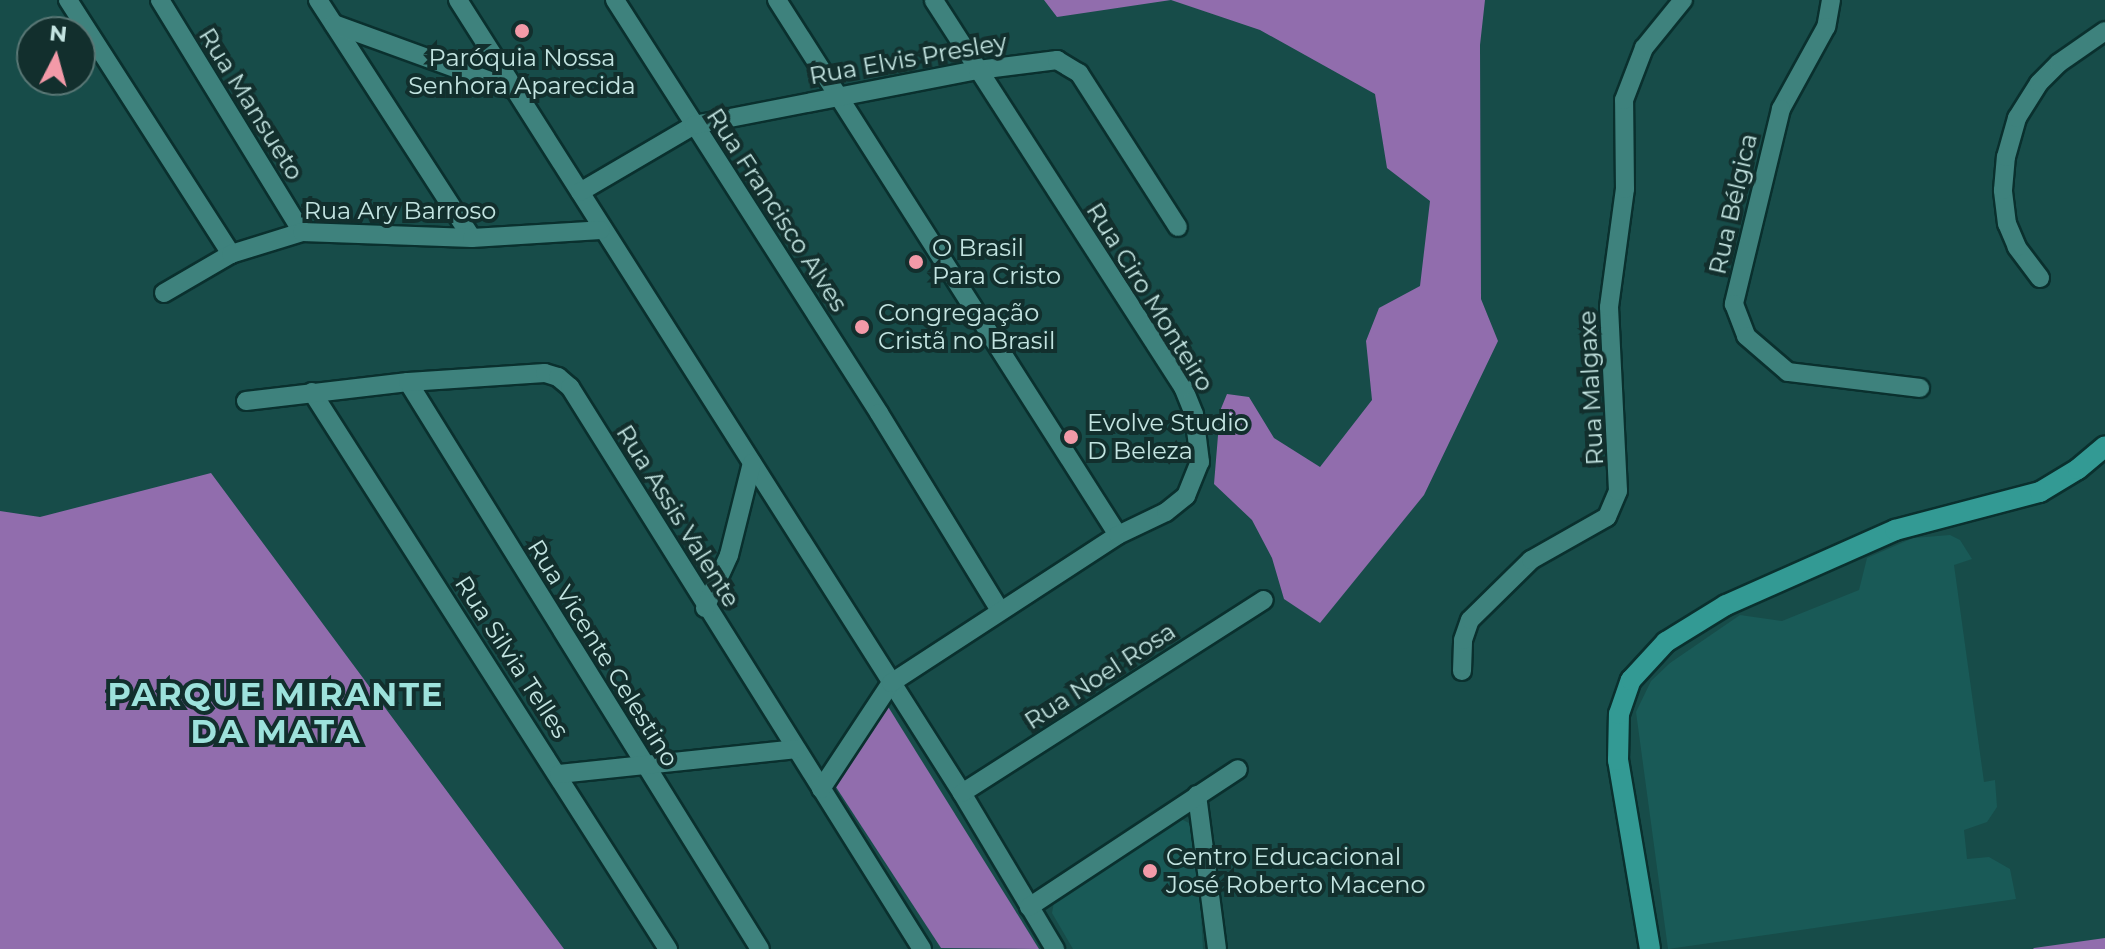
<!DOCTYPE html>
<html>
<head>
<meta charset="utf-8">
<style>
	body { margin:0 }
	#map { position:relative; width:2105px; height:949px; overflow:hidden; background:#174c49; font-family:Montserrat,sans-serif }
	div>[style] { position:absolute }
	.built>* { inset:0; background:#195a57 }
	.forest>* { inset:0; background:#916dad }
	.roads { filter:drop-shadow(2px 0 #0a302e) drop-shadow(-2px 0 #0a302e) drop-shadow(0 2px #0a302e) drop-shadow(0 -2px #0a302e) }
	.street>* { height:18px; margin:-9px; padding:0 9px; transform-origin:9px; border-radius:9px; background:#3e827d }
	.secondary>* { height:20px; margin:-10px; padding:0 10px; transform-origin:10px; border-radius:10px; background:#339a94 }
	.dots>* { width:22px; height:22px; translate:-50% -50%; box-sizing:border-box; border:4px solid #122f2d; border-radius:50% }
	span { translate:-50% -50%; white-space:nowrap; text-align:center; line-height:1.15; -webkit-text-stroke:8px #122f2d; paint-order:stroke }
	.poi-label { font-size:24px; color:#c3e4e1 }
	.left { translate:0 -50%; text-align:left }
	.street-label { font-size:24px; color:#c3e4e1 }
	.district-label { font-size:32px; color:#9de2dc; font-weight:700; letter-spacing:2px }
	.north { position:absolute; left:16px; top:16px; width:80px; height:80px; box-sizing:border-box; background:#122f2d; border:2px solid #597775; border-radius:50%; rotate:6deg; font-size:22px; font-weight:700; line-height:32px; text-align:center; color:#c3e4e1 }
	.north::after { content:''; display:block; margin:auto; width:28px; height:36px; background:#f39aa8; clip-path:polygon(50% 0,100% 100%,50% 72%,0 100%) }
</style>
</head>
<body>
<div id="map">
	<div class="built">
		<i style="clip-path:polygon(1950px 535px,1960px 540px,1972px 559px,1954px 565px,1984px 782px,1995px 780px,1997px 807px,1987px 822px,1964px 830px,1967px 859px,1989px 857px,2010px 869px,2016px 899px,1668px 949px,1636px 712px,1651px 681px,1670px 663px,1740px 615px,1782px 621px,1859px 590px,1867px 558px,1913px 538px)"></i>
		<i style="clip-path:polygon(1181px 819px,1189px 823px,1197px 840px,1203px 949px,1073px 949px,1052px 913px,1054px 902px)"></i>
	</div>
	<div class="forest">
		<i style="clip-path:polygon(1044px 0,1485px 0,1480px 45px,1481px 299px,1498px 341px,1424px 495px,1320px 623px,1284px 599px,1272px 558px,1252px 520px,1214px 484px,1220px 411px,1227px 394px,1249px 397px,1274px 438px,1320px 467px,1372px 400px,1366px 341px,1379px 308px,1420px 286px,1430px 201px,1387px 168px,1375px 94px,1260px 30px,1171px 0,1057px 17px)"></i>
		<i style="clip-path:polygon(211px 473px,564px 949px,0 949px,0 511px,40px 517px)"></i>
		<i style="clip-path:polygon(887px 705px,1039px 949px,941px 948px,834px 784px)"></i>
		<i style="clip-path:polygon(2105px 938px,2105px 949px,2033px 949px,2034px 948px)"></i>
	</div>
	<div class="roads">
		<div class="street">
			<i style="left:68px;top:0;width:302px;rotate:57.3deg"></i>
			<i style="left:160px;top:0;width:272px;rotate:58.5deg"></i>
			<i style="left:318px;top:0;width:283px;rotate:57.1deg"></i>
			<i style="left:458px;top:0;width:940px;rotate:57.56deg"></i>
			<i style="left:962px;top:793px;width:182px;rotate:59.2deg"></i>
			<i style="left:615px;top:0;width:490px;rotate:57.4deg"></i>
			<i style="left:879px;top:413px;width:230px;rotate:58.5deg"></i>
			<i style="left:777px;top:0;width:634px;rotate:57.49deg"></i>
			<i style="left:1831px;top:0;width:27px;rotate:100deg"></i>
			<i style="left:1826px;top:27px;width:94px;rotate:118.8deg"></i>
			<i style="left:1781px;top:109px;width:201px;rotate:103.6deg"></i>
			<i style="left:1734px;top:304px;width:34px;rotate:69deg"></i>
			<i style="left:1746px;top:336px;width:55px;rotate:40.6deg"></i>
			<i style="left:1788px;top:372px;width:133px;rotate:6.9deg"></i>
			<i style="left:334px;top:24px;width:193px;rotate:20deg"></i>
			<i style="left:580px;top:192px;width:132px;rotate:-30.4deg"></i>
			<i style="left:694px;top:125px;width:289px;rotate:-11deg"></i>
			<i style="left:978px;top:70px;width:80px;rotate:-7.2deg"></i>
			<i style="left:1057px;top:60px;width:26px;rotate:31deg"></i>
			<i style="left:1079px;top:73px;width:183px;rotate:57.3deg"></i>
			<i style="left:2040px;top:278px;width:39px;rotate:-127deg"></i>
			<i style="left:2017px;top:247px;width:25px;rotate:-113deg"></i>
			<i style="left:2007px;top:224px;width:34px;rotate:-97deg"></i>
			<i style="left:2003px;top:190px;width:33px;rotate:-85deg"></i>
			<i style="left:2006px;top:157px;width:41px;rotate:-74.2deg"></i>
			<i style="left:2017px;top:118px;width:41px;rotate:-57.8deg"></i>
			<i style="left:2039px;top:83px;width:28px;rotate:-45deg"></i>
			<i style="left:2059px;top:63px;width:56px;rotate:-34.8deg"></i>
			<i style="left:164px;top:293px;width:78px;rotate:-30.2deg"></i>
			<i style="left:231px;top:254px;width:74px;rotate:-17.2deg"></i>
			<i style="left:302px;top:232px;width:170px;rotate:2deg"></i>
			<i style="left:472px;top:238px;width:129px;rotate:-3.5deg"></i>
			<i style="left:408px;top:382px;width:667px;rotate:58.17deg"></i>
			<i style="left:312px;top:392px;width:661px;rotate:57.42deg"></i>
			<i style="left:246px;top:401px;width:163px;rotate:-6.7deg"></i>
			<i style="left:408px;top:382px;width:137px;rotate:-3.8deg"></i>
			<i style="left:545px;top:373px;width:14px;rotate:17deg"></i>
			<i style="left:558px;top:377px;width:16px;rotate:40deg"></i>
			<i style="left:570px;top:387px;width:663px;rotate:57.94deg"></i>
			<i style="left:705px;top:608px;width:58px;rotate:-65.6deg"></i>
			<i style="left:729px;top:555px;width:95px;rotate:-76deg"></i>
			<i style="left:1462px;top:671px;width:31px;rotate:-88deg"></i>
			<i style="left:1463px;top:640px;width:21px;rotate:-71deg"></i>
			<i style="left:1470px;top:620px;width:86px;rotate:-44.5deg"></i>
			<i style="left:1531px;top:560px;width:87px;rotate:-29.5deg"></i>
			<i style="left:1607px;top:517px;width:28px;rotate:-67deg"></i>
			<i style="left:1618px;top:491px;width:184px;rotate:-92.8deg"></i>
			<i style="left:1609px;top:307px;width:119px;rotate:-82.3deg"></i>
			<i style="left:1625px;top:189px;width:89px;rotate:-90.6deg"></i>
			<i style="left:1624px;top:100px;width:56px;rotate:-69deg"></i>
			<i style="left:1644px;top:48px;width:62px;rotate:-50.9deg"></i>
			<i style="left:559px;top:774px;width:237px;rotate:-6deg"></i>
			<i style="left:821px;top:789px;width:127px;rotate:-56.6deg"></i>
			<i style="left:891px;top:683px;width:271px;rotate:-33.1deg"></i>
			<i style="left:1118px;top:535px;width:53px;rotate:-25.6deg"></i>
			<i style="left:1166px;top:512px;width:26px;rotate:-39deg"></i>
			<i style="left:1186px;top:496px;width:37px;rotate:-68deg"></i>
			<i style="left:1200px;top:462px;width:48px;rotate:-97.1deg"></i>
			<i style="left:1194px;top:414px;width:29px;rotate:-112deg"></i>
			<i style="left:1183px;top:387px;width:460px;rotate:-122.8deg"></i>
			<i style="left:962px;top:793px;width:358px;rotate:-32.6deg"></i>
			<i style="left:1197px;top:795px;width:155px;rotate:82.6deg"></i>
			<i style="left:1029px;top:907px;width:250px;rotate:-33.4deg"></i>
		</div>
		<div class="secondary">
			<i style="left:1650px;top:949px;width:192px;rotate:-99.6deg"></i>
			<i style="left:1618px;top:760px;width:46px;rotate:-88.8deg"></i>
			<i style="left:1619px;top:714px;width:36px;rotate:-71deg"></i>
			<i style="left:1631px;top:680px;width:52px;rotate:-47.4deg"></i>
			<i style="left:1666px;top:642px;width:70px;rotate:-31.7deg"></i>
			<i style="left:1726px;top:605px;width:185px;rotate:-23.9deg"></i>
			<i style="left:1895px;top:530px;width:150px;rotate:-14.7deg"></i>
			<i style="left:2040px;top:492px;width:44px;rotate:-31.2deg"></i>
			<i style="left:2078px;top:469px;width:35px;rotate:-40deg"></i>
		</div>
	</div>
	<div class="dots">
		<i style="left:522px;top:31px;background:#f39aa8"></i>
		<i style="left:916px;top:262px;background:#f39aa8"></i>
		<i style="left:862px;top:327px;background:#f39aa8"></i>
		<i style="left:1071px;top:437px;background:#f39aa8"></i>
		<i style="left:1150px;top:871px;background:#f39aa8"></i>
	</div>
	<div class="poi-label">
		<span style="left:522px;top:72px">Paróquia Nossa<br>Senhora Aparecida</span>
		<span class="left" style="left:932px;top:262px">O Brasil<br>Para Cristo</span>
		<span class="left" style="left:878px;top:327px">Congregação<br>Cristã no Brasil</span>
		<span class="left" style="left:1087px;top:437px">Evolve Studio<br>D Beleza</span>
		<span class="left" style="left:1166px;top:871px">Centro Educacional<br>José Roberto Maceno</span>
	</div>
	<div class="street-label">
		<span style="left:908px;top:59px;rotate:-10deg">Rua Elvis Presley</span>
		<span style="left:251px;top:104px;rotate:58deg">Rua Mansueto</span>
		<span style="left:1733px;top:204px;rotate:-77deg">Rua Bélgica</span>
		<span style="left:777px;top:210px;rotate:57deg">Rua Francisco Alves</span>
		<span style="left:400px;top:211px">Rua Ary Barroso</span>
		<span style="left:1150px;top:297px;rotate:58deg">Rua Ciro Monteiro</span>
		<span style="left:1591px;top:388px;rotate:-93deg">Rua Malgaxe</span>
		<span style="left:678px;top:516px;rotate:58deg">Rua Assis Valente</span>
		<span style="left:603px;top:653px;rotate:58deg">Rua Vicente Celestino</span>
		<span style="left:512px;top:657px;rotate:57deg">Rua Silvia Telles</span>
		<span style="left:1100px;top:676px;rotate:-33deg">Rua Noel Rosa</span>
	</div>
	<div class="district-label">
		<span style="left:276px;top:714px">PARQUE MIRANTE<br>DA MATA</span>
	</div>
	<div class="north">N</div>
</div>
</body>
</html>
